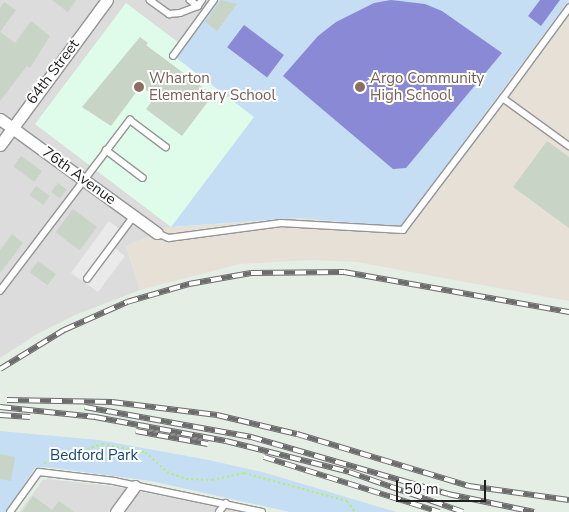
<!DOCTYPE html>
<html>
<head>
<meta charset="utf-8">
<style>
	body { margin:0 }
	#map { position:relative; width:569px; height:512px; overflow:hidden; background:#e4eee5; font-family:"Nunito Sans",sans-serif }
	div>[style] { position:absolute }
	.residential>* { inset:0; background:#dbdcdb }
	.industrial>* { inset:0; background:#e6e0d7 }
	.education>* { inset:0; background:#dffcea }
	.park>* { inset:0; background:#c5def4 }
	.pitch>* { inset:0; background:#8a89d6; transform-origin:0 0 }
	.parking>* { inset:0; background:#eaeaea }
	.building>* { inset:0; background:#c8d4c5; transform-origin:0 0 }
	.path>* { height:2px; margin-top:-1px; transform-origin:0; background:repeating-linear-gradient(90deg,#b2ed76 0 2.5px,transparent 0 5px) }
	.roads { filter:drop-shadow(1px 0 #959595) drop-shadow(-1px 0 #959595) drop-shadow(0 1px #959595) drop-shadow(0 -1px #959595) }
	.service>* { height:5.5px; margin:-2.75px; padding:0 2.75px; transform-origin:2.75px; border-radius:2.75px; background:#fff }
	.minor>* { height:11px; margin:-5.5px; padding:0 5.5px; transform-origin:5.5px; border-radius:5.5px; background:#fff }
	.rail>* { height:5.5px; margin-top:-2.75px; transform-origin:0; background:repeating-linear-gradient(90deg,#fff 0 11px,#6c6c6c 0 22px); box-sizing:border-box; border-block:1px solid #6c6c6c }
	.dots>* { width:14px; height:14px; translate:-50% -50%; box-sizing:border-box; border:2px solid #fff; border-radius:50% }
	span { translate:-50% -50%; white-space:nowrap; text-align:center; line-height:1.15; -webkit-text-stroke:4px #fff; paint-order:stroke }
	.street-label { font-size:15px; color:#1e1e1e }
	.education-label { font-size:15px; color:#785e54 }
	.left { translate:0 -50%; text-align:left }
	.park-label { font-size:15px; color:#154672 }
	.scale { position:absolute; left:396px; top:480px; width:90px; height:22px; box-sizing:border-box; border:2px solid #1e1e1e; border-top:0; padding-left:6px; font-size:15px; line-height:18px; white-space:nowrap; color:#1e1e1e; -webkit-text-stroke:4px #fff; paint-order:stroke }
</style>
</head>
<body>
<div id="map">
	<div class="residential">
		<i style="clip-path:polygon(0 0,217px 0,175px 57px,254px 116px,171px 227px,126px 246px,140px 290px,75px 315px,37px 334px,0 358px)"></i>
		<i style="clip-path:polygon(48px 479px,117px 487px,243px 512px,19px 512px,43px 480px)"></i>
	</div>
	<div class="industrial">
		<i style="clip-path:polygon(569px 0,569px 301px,357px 262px,313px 260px,240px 264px,140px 290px,126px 246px,171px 227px,298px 218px,401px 227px)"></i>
	</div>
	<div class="education">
		<i style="clip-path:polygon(217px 0,569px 0,401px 227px,298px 218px,171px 227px,35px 124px,126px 3px,183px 46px)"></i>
	</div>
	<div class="park">
		<i style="clip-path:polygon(217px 0,569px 0,401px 227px,298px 218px,171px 227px,254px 117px,175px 57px)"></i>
		<i style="clip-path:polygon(0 431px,99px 440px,209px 460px,266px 473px,396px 512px,290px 512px,151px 481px,46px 467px,35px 468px,6px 512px,0 512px)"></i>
	</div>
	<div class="pitch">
		<i style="clip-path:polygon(391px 0,425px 4px,442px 11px,502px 53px,406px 168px,393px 169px,283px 76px,318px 36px,336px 22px,374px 3px)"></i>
		<i style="clip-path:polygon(540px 0,560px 0,541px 26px,528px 16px)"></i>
		<i style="left:244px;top:25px;width:50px;height:28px;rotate:37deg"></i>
	</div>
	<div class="parking">
		<i style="clip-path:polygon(109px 221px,122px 231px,112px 246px,125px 256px,98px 292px,71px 273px)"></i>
	</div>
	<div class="building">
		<i style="clip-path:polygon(52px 0,76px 0,68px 12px)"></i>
		<i style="clip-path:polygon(221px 0,237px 4px,217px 31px,205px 22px)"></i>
		<i style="clip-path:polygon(4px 2px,16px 10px,0 32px,0 8px)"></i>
		<i style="clip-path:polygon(31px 21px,50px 36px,30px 68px,27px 66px,0 101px,0 32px,15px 43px)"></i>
		<i style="clip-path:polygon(140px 37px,148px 43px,146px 45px,213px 95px,182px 136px,146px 109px,155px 97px,141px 86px,111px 126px,82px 107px)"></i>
		<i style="clip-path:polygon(547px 141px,569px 157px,569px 228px,513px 187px)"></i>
		<i style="left:21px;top:156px;width:26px;height:13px;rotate:36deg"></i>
		<i style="left:58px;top:183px;width:11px;height:11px;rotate:38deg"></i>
		<i style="left:36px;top:186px;width:17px;height:11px;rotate:36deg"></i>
		<i style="left:73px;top:209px;width:30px;height:29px;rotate:37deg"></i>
		<i style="clip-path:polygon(12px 234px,23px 243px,0 273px,0 250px)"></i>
		<i style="left:38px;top:261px;width:22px;height:14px;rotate:36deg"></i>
		<i style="clip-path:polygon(0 454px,15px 457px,11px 481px,0 479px)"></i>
		<i style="clip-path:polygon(33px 496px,52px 510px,59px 501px,74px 512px,22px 512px)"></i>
	</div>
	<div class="path">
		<i style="left:44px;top:463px;width:61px;rotate:-18.1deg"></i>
		<i style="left:102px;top:444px;width:44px;rotate:10.5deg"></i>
		<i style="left:145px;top:452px;width:30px;rotate:42deg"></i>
		<i style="left:167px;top:472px;width:20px;rotate:20deg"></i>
		<i style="left:186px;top:479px;width:26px;rotate:2deg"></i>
		<i style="left:212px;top:480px;width:33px;rotate:-12deg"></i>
		<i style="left:244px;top:473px;width:107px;rotate:15.2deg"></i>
		<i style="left:347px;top:501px;width:14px;rotate:54deg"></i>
	</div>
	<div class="roads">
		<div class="service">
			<i style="left:150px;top:0;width:24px;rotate:36deg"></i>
			<i style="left:169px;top:14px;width:11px;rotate:-5deg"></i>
			<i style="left:180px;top:13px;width:19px;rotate:-21deg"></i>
			<i style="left:190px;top:0;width:10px;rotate:37deg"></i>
			<i style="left:198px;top:6px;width:7px;rotate:-56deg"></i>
			<i style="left:173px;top:56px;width:69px;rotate:-53.8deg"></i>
			<i style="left:503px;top:98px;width:112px;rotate:-53.7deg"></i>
			<i style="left:106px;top:150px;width:46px;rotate:37.1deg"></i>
			<i style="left:157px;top:233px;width:13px;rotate:23deg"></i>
			<i style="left:169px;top:238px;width:113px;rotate:-7.6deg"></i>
			<i style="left:281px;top:223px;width:122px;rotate:3.3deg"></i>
			<i style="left:403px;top:230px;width:166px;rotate:-52.9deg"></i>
			<i style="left:503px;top:98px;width:82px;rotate:36deg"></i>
			<i style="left:87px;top:279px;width:79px;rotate:-53.3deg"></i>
			<i style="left:0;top:291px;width:215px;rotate:-52.8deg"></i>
			<i style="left:130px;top:120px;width:45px;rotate:36.9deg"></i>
			<i style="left:10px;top:512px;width:49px;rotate:-54.1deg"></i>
			<i style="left:39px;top:472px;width:76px;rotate:6.8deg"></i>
			<i style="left:114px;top:481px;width:151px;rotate:11.8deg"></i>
			<i style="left:219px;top:512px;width:11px;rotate:-52deg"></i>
		</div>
		<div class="minor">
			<i style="left:0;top:119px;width:194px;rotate:36deg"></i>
			<i style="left:0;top:145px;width:180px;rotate:-53.6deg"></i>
			<i style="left:116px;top:512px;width:32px;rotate:-54deg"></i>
		</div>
	</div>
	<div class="rail">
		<i style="left:0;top:369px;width:75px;rotate:-31.4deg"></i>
		<i style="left:64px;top:330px;width:69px;rotate:-24deg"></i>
		<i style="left:127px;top:302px;width:65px;rotate:-16.2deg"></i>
		<i style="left:189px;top:284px;width:63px;rotate:-10.1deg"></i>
		<i style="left:251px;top:273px;width:93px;rotate:-0.6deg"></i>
		<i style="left:344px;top:272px;width:229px;rotate:10.1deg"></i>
		<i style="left:7px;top:400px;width:105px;rotate:1.1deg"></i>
		<i style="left:112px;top:402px;width:106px;rotate:7.1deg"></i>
		<i style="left:217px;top:415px;width:82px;rotate:13.4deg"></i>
		<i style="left:297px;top:434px;width:180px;rotate:16.8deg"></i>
		<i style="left:469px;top:486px;width:101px;rotate:8deg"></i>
		<i style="left:0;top:407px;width:96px;rotate:6deg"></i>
		<i style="left:95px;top:417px;width:133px;rotate:10.4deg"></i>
		<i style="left:226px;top:441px;width:127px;rotate:14.1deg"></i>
		<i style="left:349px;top:472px;width:121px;rotate:19.3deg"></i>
		<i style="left:85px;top:407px;width:169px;rotate:10.2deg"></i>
		<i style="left:251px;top:437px;width:205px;rotate:16.1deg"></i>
		<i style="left:448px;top:494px;width:88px;rotate:11.8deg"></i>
		<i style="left:0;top:415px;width:30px;rotate:4deg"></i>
		<i style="left:136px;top:431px;width:73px;rotate:10.2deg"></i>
		<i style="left:264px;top:457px;width:184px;rotate:17.4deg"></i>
	</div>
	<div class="dots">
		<i style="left:139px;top:87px;background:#8d6e63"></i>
		<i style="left:360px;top:87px;background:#8d6e63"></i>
	</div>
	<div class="street-label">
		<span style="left:53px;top:72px;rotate:-53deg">64th Street</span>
		<span style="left:79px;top:176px;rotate:36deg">76th Avenue</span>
	</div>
	<div class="education-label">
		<span class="left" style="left:149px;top:87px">Wharton<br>Elementary School</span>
		<span class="left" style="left:370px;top:87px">Argo Community<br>High School</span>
	</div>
	<div class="park-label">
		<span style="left:94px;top:456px">Bedford Park</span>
	</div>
	<div class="scale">50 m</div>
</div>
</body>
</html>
